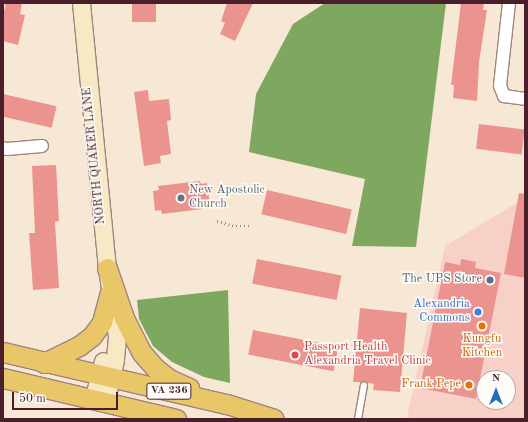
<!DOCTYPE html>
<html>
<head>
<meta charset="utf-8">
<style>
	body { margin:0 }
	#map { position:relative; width:528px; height:422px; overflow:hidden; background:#f6e8d4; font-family:"Old Standard TT",serif }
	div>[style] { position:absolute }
	.built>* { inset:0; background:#f7d1c8 }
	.forest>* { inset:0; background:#7ea860 }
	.building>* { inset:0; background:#eb938f; transform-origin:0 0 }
	.path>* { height:2.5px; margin-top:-1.25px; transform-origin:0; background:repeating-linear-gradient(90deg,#a08480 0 1px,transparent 0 4px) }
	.roads { filter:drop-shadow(1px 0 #a08480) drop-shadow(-1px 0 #a08480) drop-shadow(0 1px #a08480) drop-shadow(0 -1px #a08480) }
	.service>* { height:6px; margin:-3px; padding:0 3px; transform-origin:3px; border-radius:3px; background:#fff }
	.minor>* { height:12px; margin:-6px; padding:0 6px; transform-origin:6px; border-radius:6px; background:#fff }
	.secondary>* { height:17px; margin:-8.5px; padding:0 8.5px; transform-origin:8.5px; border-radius:8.5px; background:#f6e9c3 }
	.primary>* { height:19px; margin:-9.5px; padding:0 9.5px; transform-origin:9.5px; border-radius:9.5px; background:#e9c769 }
	.dots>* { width:11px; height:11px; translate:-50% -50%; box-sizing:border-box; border:2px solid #fdfcf7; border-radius:50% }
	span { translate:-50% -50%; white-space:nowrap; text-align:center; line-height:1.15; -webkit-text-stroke:3px #fdfcf7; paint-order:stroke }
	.shield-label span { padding:1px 3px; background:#fdfcf7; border:1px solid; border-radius:3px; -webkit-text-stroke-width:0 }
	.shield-label { font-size:11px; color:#4a1f2b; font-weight:700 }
	.street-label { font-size:12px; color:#4a1f2b }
	.worship-label { font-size:12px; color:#5b616d }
	.left { translate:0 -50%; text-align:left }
	.service-label { font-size:12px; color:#4e5e75 }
	.right { translate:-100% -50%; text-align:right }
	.shop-label { font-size:12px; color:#366cbe }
	.food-label { font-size:12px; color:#c56008 }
	.health-label { font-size:12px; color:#be3a42 }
	.frame { position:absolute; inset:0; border:4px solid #4a1f2b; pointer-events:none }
	.north { position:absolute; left:476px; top:370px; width:40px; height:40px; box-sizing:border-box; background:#fdfcf7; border:1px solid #b5a4a5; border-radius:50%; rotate:0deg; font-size:11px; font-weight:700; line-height:16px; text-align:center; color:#4a1f2b }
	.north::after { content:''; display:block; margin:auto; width:14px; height:18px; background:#1f6fb2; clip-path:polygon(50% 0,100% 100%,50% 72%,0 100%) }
	.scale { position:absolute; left:12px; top:392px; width:106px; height:18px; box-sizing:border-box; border:2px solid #4a1f2b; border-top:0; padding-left:5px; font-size:12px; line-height:14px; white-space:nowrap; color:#4a1f2b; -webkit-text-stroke:3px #fdfcf7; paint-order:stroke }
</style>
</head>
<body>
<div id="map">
	<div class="built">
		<i style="clip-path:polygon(evenodd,525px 198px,525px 419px,418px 419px,407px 417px,445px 246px,525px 198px,484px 378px,508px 378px,508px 402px,484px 402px,484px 378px)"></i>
	</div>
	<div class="forest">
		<i style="clip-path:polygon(325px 3px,446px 3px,416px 247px,352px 246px,365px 179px,249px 152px,256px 94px,293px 24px)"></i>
		<i style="clip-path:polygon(228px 290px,230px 383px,204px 377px,172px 362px,153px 346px,139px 319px,137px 300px)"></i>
	</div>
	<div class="building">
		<i style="clip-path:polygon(6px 3px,22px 3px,20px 14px,25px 15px,18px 45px,3px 41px,3px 16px)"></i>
		<i style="left:132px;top:3px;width:24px;height:19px"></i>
		<i style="clip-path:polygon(227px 3px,253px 3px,235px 41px,220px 34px,225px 23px,221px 21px)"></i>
		<i style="clip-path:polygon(461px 3px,484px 3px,483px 10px,487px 10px,479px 62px,477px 101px,453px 98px,454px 85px,451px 85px)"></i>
		<i style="clip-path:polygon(148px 90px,149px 101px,169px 99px,171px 120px,167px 121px,171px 154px,160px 156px,161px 163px,144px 166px,134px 92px)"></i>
		<i style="left:3px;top:94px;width:55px;height:22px;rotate:13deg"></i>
		<i style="left:479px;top:124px;width:46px;height:25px;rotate:7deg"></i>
		<i style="clip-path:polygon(56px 165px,59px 221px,55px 222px,59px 288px,33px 290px,29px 233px,35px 233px,32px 166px)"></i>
		<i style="clip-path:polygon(200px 181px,201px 184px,207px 183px,210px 205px,201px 206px,202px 209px,162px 214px,161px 210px,155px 211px,153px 191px,159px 190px,158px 186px)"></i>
		<i style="left:267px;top:190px;width:87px;height:25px;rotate:13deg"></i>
		<i style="clip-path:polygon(519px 193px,525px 194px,525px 278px,504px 274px)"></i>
		<i style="left:257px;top:259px;width:86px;height:25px;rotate:11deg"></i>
		<i style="clip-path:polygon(461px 259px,476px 262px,475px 268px,501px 273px,476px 399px,420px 388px,445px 262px,460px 265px)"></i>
		<i style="clip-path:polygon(360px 308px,407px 313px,400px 392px,373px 390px,374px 384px,364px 382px,353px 382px)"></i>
		<i style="left:253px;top:330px;width:87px;height:25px;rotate:11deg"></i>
	</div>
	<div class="path">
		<i style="left:217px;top:221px;width:20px;rotate:15deg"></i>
		<i style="left:236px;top:226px;width:16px"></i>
	</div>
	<div class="roads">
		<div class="service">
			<i style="left:358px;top:419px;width:34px;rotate:-80deg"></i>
		</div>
		<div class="minor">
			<i style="left:509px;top:3px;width:83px;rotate:96.2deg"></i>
			<i style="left:500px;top:86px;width:11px;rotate:68deg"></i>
			<i style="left:504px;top:96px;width:21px;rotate:8deg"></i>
			<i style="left:3px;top:148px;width:4px;rotate:14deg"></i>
			<i style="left:7px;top:149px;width:35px;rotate:-5deg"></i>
		</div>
		<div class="secondary">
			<i style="left:81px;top:3px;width:266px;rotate:84.4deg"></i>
			<i style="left:107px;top:268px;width:69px;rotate:81.6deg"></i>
			<i style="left:117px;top:336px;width:24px;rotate:95deg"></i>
			<i style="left:115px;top:360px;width:44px;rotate:103.1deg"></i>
			<i style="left:93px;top:400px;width:40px;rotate:-75.6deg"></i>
		</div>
		<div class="primary">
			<i style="left:107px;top:268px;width:53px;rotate:71.2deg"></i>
			<i style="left:124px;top:318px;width:39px;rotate:63deg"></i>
			<i style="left:142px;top:353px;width:20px;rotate:49deg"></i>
			<i style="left:155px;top:368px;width:18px;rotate:38deg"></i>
			<i style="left:169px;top:379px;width:22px;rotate:24deg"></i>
			<i style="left:3px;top:352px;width:230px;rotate:13.1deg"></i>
			<i style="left:227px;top:404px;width:49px;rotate:17.7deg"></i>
			<i style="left:44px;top:363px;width:39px;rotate:-26deg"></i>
			<i style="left:79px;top:346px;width:16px;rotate:-38deg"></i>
			<i style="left:92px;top:336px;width:17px;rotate:-54deg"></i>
			<i style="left:102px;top:322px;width:30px;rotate:-75deg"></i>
			<i style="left:3px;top:378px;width:178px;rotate:13.3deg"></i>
		</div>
	</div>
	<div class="dots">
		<i style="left:181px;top:198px;background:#6b7280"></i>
		<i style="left:490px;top:280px;background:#5c6f8a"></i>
		<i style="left:478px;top:312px;background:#3f7fe0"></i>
		<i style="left:482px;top:326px;background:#e8710a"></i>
		<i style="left:295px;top:355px;background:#e0444e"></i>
		<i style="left:469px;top:385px;background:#e8710a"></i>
	</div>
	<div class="shield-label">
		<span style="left:169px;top:391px">VA 236</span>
	</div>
	<div class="street-label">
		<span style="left:95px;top:156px;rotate:-96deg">NORTH QUAKER LANE</span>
	</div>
	<div class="worship-label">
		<span class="left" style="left:189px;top:198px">New Apostolic<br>Church</span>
	</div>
	<div class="service-label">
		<span class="right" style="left:482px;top:280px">The UPS Store</span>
	</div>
	<div class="shop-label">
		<span class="right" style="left:470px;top:312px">Alexandria<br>Commons</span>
	</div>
	<div class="food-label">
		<span style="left:482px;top:347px">Kungfu<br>Kitchen</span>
		<span class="right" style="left:461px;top:385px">Frank Pepe</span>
	</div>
	<div class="health-label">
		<span class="left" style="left:304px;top:355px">Passport Health<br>Alexandria Travel Clinic</span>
	</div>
	<div class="frame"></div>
	<div class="north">N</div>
	<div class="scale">50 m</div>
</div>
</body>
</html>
